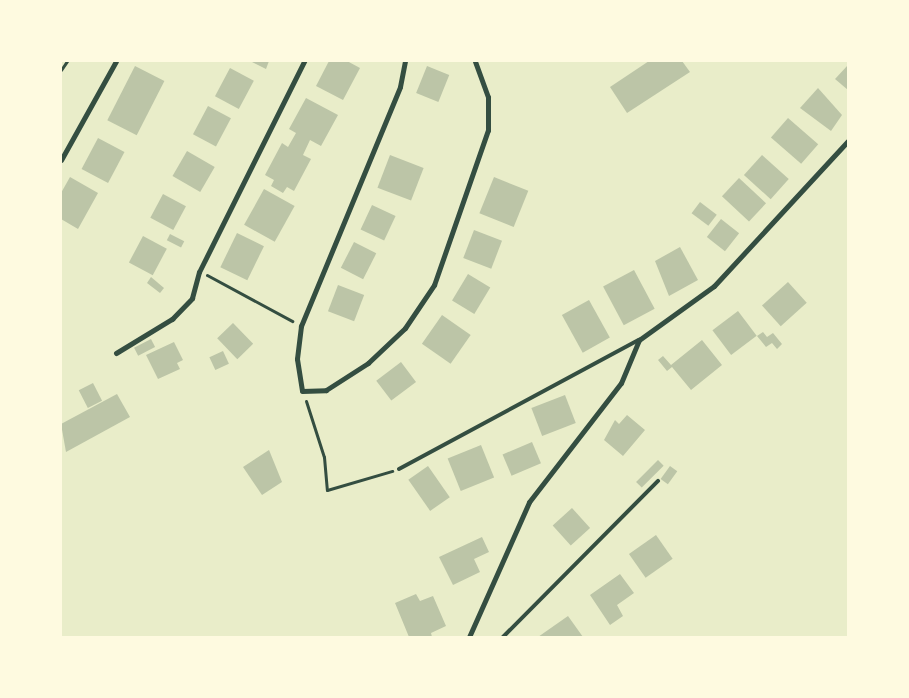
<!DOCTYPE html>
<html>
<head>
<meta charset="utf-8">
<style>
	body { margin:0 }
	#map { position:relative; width:909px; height:698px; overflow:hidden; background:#e9edc9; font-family:"Golos Text",sans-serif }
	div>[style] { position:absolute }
	.building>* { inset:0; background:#bcc5a7; transform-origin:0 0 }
	.path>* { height:3px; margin:-1.5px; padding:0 1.5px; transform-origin:1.5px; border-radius:1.5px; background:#344e41 }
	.service>* { height:4px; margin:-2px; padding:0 2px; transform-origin:2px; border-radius:2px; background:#344e41 }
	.minor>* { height:5px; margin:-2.5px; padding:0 2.5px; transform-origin:2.5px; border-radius:2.5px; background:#344e41 }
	span { translate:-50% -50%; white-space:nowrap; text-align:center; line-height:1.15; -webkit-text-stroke:4.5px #fefae0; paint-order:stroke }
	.frame { position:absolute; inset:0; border:62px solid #fefae0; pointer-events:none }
</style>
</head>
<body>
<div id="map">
	<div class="building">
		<i style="clip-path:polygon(250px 61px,269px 61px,266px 69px)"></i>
		<i style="clip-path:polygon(329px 61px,347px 61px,360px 68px,343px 100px,316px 86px)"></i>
		<i style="clip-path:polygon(649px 61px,682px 61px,690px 72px,627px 113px,610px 87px)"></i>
		<i style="clip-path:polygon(848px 65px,848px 90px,835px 79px)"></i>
		<i style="left:135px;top:66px;width:33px;height:61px;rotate:27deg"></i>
		<i style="left:427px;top:66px;width:24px;height:29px;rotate:22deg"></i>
		<i style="left:230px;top:68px;width:27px;height:32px;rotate:28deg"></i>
		<i style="clip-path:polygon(818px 88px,842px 115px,831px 131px,800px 108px)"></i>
		<i style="clip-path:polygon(306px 98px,338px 115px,321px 146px,310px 140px,303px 155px,311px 159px,294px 191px,287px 187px,283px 193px,271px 186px,274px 180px,265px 175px,282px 143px,288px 147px,296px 133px,289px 129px)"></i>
		<i style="left:208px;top:106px;width:26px;height:32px;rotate:28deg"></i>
		<i style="left:788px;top:118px;width:40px;height:26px;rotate:41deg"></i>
		<i style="left:98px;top:138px;width:30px;height:35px;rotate:28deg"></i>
		<i style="left:187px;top:151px;width:32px;height:29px;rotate:30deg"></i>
		<i style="left:390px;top:155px;width:36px;height:35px;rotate:21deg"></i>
		<i style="left:762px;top:155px;width:36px;height:27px;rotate:42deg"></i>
		<i style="clip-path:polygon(70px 177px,98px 193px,78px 229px,61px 219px,61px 193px)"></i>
		<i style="left:494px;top:177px;width:37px;height:39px;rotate:22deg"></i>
		<i style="left:739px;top:178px;width:37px;height:25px;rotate:43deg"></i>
		<i style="left:264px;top:189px;width:35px;height:41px;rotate:29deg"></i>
		<i style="left:163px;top:194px;width:26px;height:27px;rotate:28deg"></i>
		<i style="left:700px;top:202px;width:21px;height:14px;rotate:37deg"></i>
		<i style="left:372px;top:205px;width:26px;height:27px;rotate:25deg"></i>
		<i style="left:721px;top:219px;width:23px;height:23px;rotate:38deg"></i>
		<i style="left:474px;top:230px;width:30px;height:30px;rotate:21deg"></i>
		<i style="left:237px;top:233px;width:30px;height:38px;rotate:26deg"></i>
		<i style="left:170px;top:234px;width:16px;height:7px;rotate:27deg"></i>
		<i style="left:143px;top:236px;width:27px;height:30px;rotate:28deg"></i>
		<i style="left:354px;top:242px;width:25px;height:29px;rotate:27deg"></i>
		<i style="clip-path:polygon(680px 247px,698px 280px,669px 296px,655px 261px)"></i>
		<i style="left:634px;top:270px;width:44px;height:35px;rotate:62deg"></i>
		<i style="left:468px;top:274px;width:26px;height:31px;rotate:31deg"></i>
		<i style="clip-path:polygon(151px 277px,164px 288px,160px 293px,147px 283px)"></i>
		<i style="left:788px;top:282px;width:28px;height:35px;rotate:48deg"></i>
		<i style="left:338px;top:285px;width:28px;height:28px;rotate:21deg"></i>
		<i style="left:589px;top:300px;width:43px;height:31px;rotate:61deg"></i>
		<i style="left:738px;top:311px;width:31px;height:32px;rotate:53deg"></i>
		<i style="left:442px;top:315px;width:35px;height:35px;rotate:35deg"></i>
		<i style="left:233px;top:323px;width:29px;height:22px;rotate:46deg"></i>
		<i style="clip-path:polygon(763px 332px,767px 337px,773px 333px,782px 344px,777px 349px,772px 343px,766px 347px,757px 336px)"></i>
		<i style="left:151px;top:339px;width:9px;height:19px;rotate:63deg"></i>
		<i style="clip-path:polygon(702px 340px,722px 365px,691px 390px,672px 367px,667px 371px,658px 360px,663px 356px,671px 365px)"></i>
		<i style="clip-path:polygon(174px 342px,183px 360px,177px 363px,180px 369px,158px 379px,146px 355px)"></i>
		<i style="left:223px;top:351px;width:14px;height:15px;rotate:65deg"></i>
		<i style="left:401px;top:362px;width:25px;height:31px;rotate:53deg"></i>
		<i style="left:93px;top:383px;width:20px;height:16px;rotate:63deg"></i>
		<i style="clip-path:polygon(117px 394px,130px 417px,66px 452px,61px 424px)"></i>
		<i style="left:565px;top:395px;width:30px;height:36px;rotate:69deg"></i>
		<i style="clip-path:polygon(627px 415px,645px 430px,623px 456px,604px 440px,615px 420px,619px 424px)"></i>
		<i style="left:532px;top:442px;width:23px;height:32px;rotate:67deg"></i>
		<i style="left:481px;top:445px;width:35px;height:36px;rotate:68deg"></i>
		<i style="clip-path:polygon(269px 450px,282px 482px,262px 495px,243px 467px)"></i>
		<i style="left:658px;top:460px;width:8px;height:31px;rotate:45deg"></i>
		<i style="left:428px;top:466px;width:38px;height:24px;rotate:55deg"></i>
		<i style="left:670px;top:466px;width:9px;height:16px;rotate:36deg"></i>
		<i style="left:572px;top:508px;width:27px;height:26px;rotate:48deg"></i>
		<i style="left:656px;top:535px;width:29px;height:33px;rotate:55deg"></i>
		<i style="clip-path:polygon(482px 537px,489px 552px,474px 559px,480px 572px,453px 585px,439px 557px)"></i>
		<i style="clip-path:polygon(620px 574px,634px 593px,617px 605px,623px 616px,610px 625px,590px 595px)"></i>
		<i style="clip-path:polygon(416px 594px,420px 601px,433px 596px,446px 626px,431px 633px,432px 637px,409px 637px,395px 603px)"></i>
		<i style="clip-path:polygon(568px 616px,583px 637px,538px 637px)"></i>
	</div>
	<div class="path">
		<i style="left:61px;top:70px;width:11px;rotate:-56deg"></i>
		<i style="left:207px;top:275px;width:97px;rotate:28.4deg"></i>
		<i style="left:306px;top:401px;width:59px;rotate:72.2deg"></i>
		<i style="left:324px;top:457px;width:33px;rotate:85deg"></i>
		<i style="left:327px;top:490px;width:68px;rotate:-16.3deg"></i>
	</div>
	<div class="service">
		<i style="left:399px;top:469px;width:272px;rotate:-28.3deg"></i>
		<i style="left:503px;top:637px;width:220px;rotate:-45.2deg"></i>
	</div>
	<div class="minor">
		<i style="left:405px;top:61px;width:26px;rotate:101deg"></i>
		<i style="left:400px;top:87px;width:259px;rotate:112.5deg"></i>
		<i style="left:301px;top:326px;width:33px;rotate:97deg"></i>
		<i style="left:297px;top:359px;width:32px;rotate:81deg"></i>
		<i style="left:302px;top:391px;width:24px;rotate:-2deg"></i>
		<i style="left:326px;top:390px;width:50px;rotate:-32.7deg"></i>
		<i style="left:368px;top:363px;width:51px;rotate:-43.4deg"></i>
		<i style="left:405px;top:328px;width:52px;rotate:-56deg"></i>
		<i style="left:434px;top:285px;width:164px;rotate:-70.8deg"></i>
		<i style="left:488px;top:130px;width:33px;rotate:-90deg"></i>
		<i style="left:488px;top:97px;width:38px;rotate:-110deg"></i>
		<i style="left:61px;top:160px;width:113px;rotate:-60.9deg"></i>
		<i style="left:116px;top:353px;width:66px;rotate:-31.3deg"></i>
		<i style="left:172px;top:319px;width:29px;rotate:-46deg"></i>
		<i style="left:192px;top:298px;width:27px;rotate:-75deg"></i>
		<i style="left:199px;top:272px;width:236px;rotate:-63.5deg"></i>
		<i style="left:469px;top:637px;width:148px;rotate:-66deg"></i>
		<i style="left:529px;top:502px;width:150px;rotate:-52.3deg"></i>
		<i style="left:621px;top:383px;width:47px;rotate:-67.3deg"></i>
		<i style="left:639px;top:340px;width:92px;rotate:-35.8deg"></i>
		<i style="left:714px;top:286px;width:197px;rotate:-47.3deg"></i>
	</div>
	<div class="frame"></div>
</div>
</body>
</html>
